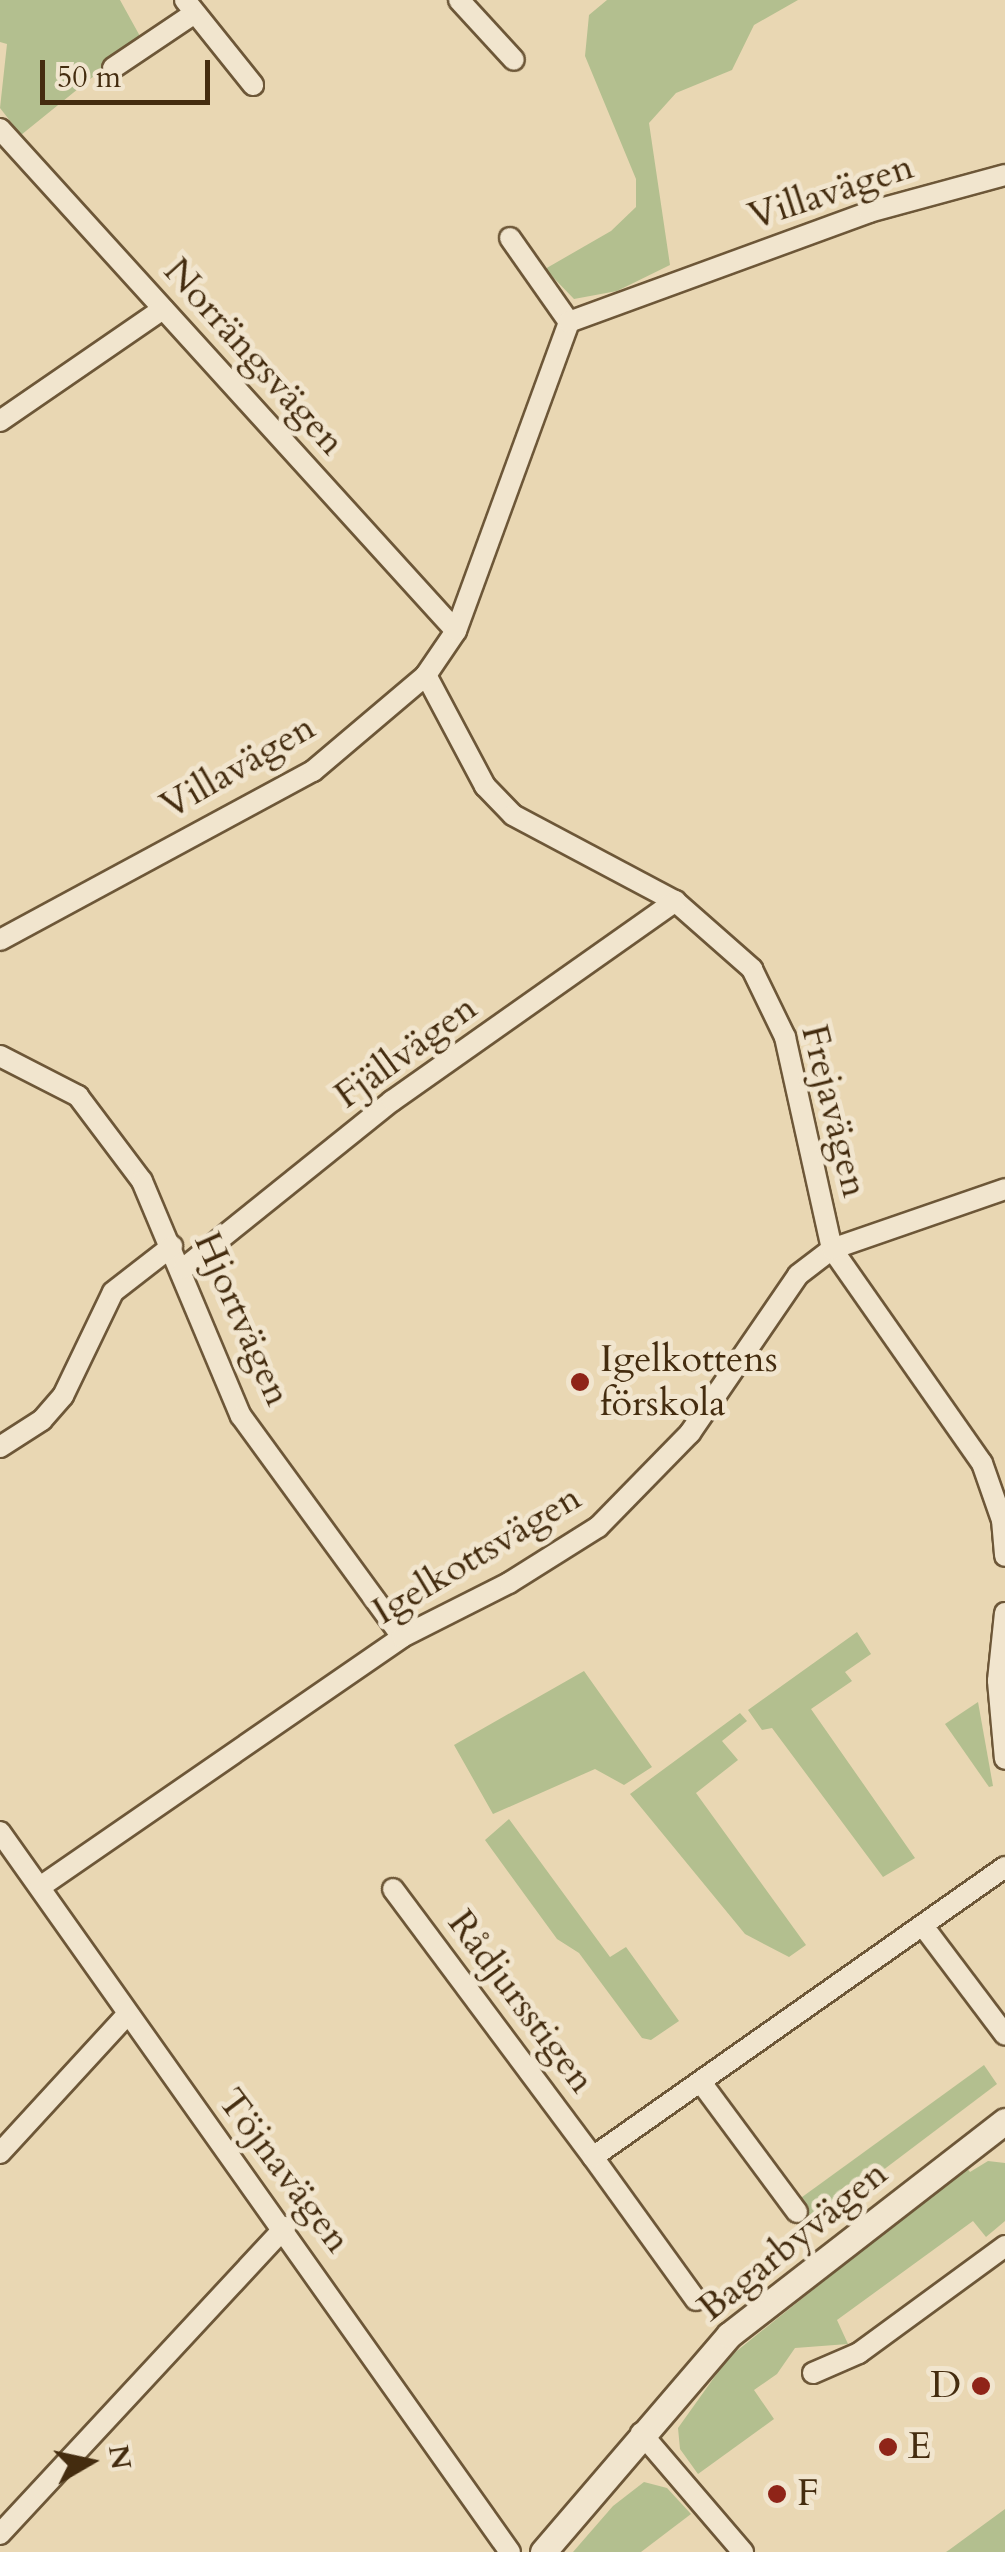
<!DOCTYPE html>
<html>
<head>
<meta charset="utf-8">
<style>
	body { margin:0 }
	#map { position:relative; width:1005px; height:2552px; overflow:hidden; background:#e9d7b3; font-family:Cardo,serif }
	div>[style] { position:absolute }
	.green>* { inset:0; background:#b3bf8f }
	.roads { filter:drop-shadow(2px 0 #6d5738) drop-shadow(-2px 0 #6d5738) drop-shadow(0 2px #6d5738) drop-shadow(0 -2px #6d5738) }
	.minor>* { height:20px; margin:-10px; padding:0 10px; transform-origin:10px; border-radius:10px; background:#f1e5ce }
	.tertiary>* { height:25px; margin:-12.5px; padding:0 12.5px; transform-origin:12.5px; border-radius:12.5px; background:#f1e5ce }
	.dots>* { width:28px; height:28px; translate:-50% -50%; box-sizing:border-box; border:5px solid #f1e5ce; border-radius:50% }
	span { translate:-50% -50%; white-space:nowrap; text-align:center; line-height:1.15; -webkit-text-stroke:10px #f1e5ce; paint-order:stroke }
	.street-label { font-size:38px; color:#442c0f }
	.poi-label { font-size:38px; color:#442c0f }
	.left { translate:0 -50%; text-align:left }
	.right { translate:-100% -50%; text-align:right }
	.north { position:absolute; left:40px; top:2412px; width:100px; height:100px; -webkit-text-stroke:8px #f1e5ce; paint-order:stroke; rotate:81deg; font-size:28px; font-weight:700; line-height:40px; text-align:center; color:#442c0f }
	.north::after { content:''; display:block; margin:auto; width:35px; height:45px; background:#442c0f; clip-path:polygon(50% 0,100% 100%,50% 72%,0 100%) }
	.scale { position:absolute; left:40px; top:60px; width:170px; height:45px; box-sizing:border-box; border:5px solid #442c0f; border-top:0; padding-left:12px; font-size:30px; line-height:35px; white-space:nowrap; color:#442c0f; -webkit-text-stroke:8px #f1e5ce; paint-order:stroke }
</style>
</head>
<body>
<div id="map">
	<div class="green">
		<i style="clip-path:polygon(0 0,120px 0,141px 38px,21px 135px,0 108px,7px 44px,0 42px)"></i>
		<i style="clip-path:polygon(607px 0,798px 0,754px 25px,732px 70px,676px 93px,649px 123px,670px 265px,617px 291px,574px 299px,545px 269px,611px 231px,636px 207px,636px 179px,585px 56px,589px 15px)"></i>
		<i style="clip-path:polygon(857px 1632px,871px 1654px,845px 1672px,852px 1681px,811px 1709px,915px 1858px,883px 1877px,772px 1728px,762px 1730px,748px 1710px)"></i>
		<i style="clip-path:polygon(584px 1671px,652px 1767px,624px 1785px,595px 1769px,493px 1814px,454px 1745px)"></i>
		<i style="clip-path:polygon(978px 1702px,993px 1786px,989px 1787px,945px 1724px)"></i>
		<i style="clip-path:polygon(740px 1713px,747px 1721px,722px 1741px,738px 1760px,696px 1793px,806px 1945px,789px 1957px,745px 1934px,630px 1794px)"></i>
		<i style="clip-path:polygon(509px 1819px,610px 1957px,626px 1947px,679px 2021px,651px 2040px,642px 2038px,579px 1953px,557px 1939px,485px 1840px)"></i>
		<i style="clip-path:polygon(984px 2065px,997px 2084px,813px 2223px,798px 2200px)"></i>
		<i style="clip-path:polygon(988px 2161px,1005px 2163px,1005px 2221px,986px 2237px,973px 2221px,837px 2320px,848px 2344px,795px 2348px,777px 2374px,754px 2390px,774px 2419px,698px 2474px,680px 2449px,678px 2428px,728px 2358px,966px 2167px,970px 2172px)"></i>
		<i style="clip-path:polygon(644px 2482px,667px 2488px,691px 2514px,641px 2552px,573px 2552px,613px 2506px)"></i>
		<i style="clip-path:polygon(1005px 2509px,1005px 2552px,946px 2552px,949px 2550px)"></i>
	</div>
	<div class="roads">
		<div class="minor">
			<i style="left:185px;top:0;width:109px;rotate:51.3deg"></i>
			<i style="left:459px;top:0;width:81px;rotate:47.5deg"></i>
			<i style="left:113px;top:68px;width:95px;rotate:-33.9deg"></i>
			<i style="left:0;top:129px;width:678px;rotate:47.75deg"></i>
			<i style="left:510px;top:238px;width:103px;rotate:54.9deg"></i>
			<i style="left:0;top:421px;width:198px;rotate:-34.5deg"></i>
			<i style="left:426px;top:675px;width:126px;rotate:62deg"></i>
			<i style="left:485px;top:786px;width:40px;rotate:46deg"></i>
			<i style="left:513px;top:815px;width:183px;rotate:28deg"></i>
			<i style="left:675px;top:901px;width:103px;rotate:41.4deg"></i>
			<i style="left:752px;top:969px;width:76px;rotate:64.1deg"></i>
			<i style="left:785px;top:1037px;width:217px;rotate:77.5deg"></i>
			<i style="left:832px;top:1249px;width:261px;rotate:55deg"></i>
			<i style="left:982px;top:1463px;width:60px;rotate:70.7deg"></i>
			<i style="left:1002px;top:1520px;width:36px;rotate:85deg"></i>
			<i style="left:0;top:940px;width:356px;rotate:-28.4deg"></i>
			<i style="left:313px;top:771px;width:148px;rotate:-40.3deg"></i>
			<i style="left:426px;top:675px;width:53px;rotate:-55.7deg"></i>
			<i style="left:456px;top:631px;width:329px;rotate:-69.9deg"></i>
			<i style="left:569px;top:322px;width:320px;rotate:-20.1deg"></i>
			<i style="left:869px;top:212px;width:141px;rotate:-15.2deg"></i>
			<i style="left:0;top:1056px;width:88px;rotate:27.1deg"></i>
			<i style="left:78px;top:1096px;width:106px;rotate:53deg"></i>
			<i style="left:142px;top:1181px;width:255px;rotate:67.2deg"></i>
			<i style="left:241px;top:1416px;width:273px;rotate:53.9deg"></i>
			<i style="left:184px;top:1268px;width:267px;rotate:-38.8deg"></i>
			<i style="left:392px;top:1101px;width:347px;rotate:-35.2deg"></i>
			<i style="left:0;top:1447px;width:50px;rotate:-32.7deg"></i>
			<i style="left:42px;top:1420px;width:32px;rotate:-49deg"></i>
			<i style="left:63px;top:1396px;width:115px;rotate:-64.3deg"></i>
			<i style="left:113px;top:1292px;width:75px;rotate:-37.9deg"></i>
			<i style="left:1005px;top:1613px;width:68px;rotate:95.9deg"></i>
			<i style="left:998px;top:1681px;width:78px;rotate:84.9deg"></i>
			<i style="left:0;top:1832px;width:882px;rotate:54.69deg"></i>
			<i style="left:40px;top:1887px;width:440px;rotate:-34.6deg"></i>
			<i style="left:402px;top:1637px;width:120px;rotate:-26.8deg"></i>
			<i style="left:509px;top:1583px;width:105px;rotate:-32.2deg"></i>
			<i style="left:598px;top:1527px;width:132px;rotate:-45.6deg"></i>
			<i style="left:690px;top:1433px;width:191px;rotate:-55.6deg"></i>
			<i style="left:798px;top:1275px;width:43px;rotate:-37.4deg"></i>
			<i style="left:832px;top:1249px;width:183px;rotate:-19.1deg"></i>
			<i style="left:393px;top:1889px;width:334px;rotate:53.3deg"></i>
			<i style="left:923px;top:1926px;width:136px;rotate:53deg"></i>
			<i style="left:703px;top:2085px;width:158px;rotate:53.5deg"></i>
			<i style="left:0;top:2153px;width:185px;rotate:-47.4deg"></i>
			<i style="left:696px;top:2300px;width:176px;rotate:-125.8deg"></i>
			<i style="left:593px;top:2157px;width:504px;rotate:-35.14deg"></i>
			<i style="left:813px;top:2373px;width:50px;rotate:-23.5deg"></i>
			<i style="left:859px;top:2353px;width:181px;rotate:-36.2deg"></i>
			<i style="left:641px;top:2433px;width:157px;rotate:49.4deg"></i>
			<i style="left:0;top:2534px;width:419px;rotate:-47.1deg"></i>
		</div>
		<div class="tertiary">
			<i style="left:543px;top:2552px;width:286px;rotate:-49.4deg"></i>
			<i style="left:729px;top:2335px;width:349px;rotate:-37.8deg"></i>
		</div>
	</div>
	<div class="dots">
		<i style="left:580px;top:1382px;background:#8f2418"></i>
		<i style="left:981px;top:2386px;background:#8f2418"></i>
		<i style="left:888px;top:2447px;background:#8f2418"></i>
		<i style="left:777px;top:2494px;background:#8f2418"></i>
	</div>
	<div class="street-label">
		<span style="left:831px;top:192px;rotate:-18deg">Villavägen</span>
		<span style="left:254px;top:357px;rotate:48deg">Norrängsvägen</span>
		<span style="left:238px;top:767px;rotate:-30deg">Villavägen</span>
		<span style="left:406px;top:1052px;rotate:-36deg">Fjällvägen</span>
		<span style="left:834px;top:1111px;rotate:76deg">Frejavägen</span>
		<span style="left:242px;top:1319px;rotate:66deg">Hjortvägen</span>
		<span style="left:477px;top:1555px;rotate:-31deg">Igelkottsvägen</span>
		<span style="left:521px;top:2002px;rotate:53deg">Rådjursstigen</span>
		<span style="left:284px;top:2171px;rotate:53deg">Töjnavägen</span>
		<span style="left:793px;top:2241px;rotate:-39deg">Bagarbyvägen</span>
	</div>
	<div class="poi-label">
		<span class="left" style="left:600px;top:1382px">Igelkottens<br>förskola</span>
		<span class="right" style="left:961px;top:2386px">D</span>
		<span class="left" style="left:908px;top:2447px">E</span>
		<span class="left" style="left:797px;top:2494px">F</span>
	</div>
	<div class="north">N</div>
	<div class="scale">50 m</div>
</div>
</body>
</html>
